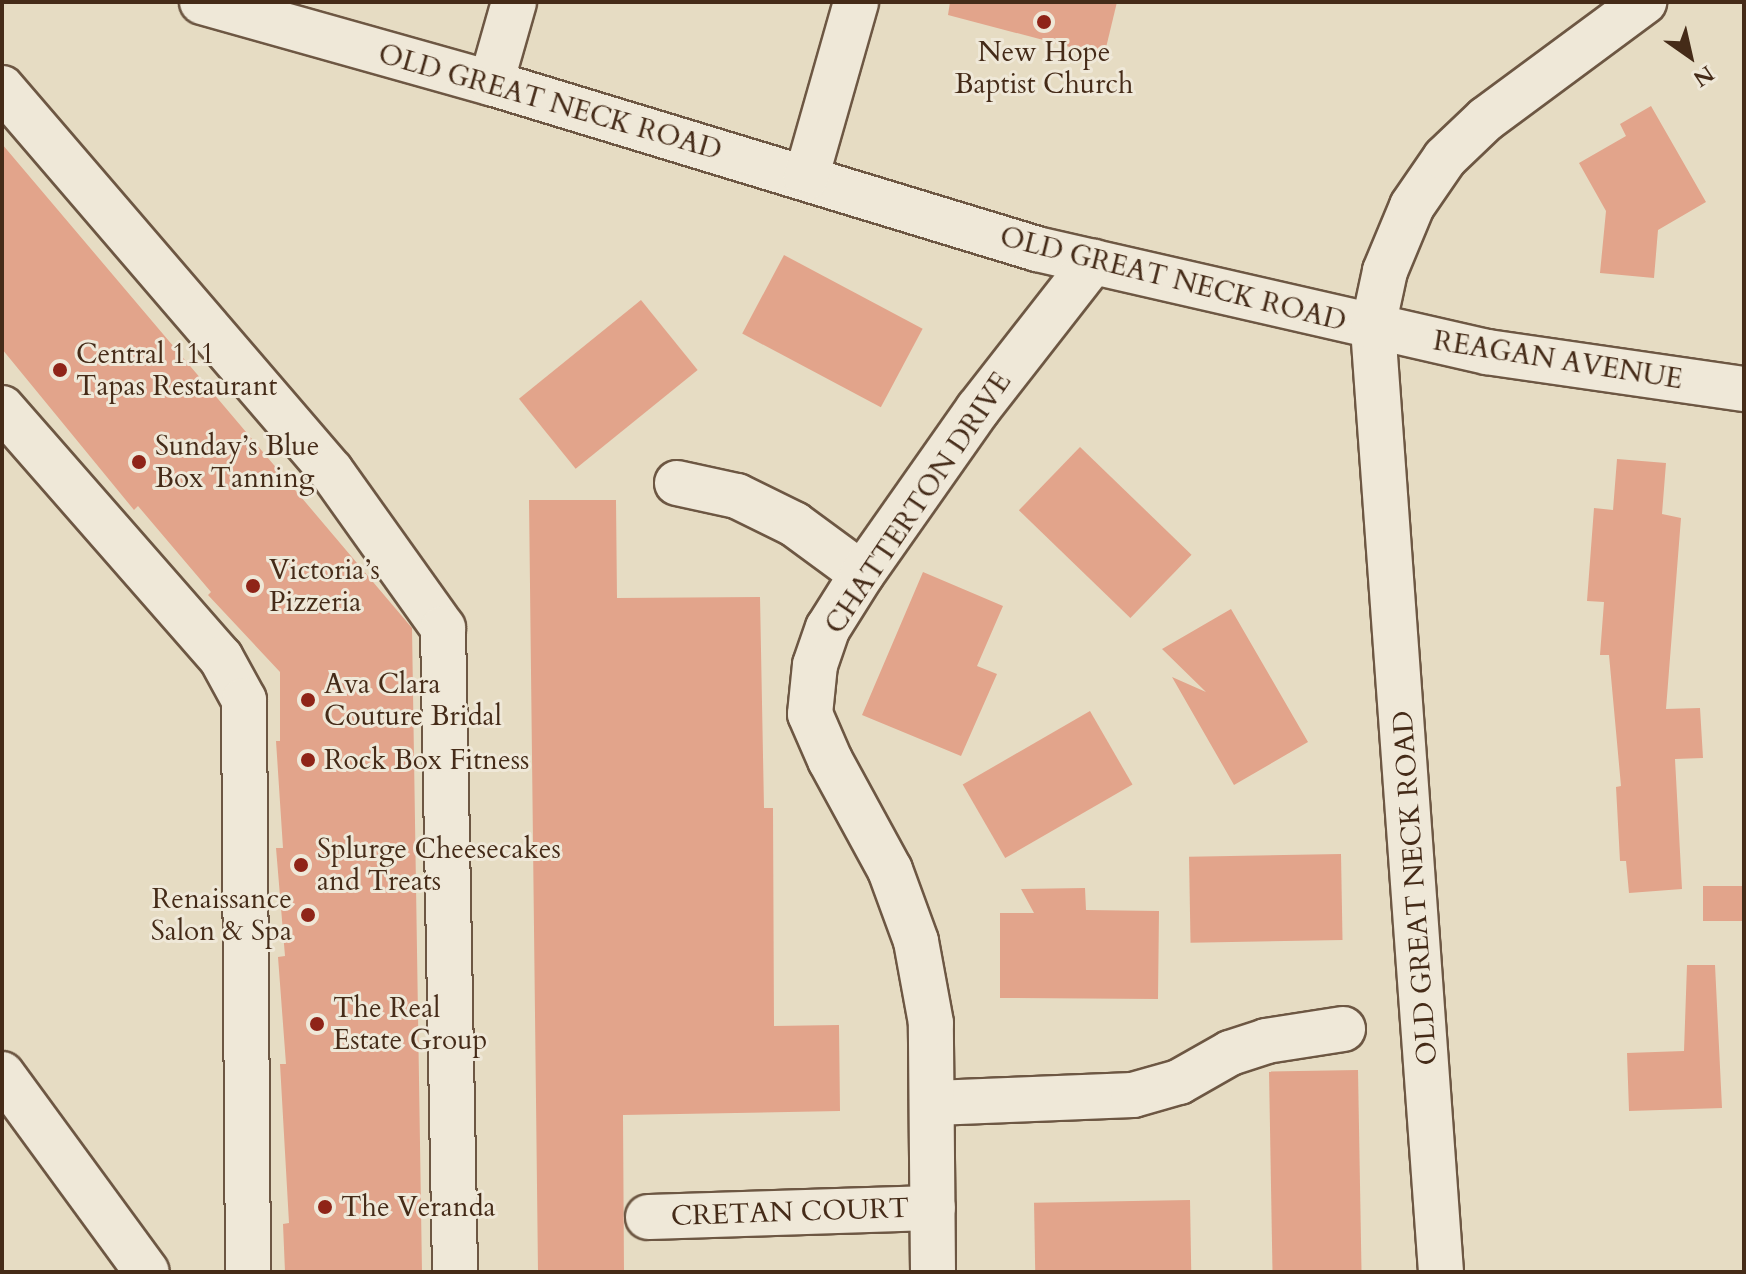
<!DOCTYPE html>
<html>
<head>
<meta charset="utf-8">
<style>
	body { margin:0 }
	#map { position:relative; width:1746px; height:1274px; overflow:hidden; background:#e6dcc3; font-family:Cardo,serif }
	div>[style] { position:absolute }
	.building>* { inset:0; background:#e2a48b; transform-origin:0 0 }
	.roads { filter:drop-shadow(2px 0 #6d5743) drop-shadow(-2px 0 #6d5743) drop-shadow(0 2px #6d5743) drop-shadow(0 -2px #6d5743) }
	.minor>* { height:44px; margin:-22px; padding:0 22px; transform-origin:22px; border-radius:22px; background:#efe8d8 }
	.dots>* { width:22px; height:22px; translate:-50% -50%; box-sizing:border-box; border:4px solid #efe8d8; border-radius:50% }
	span { translate:-50% -50%; white-space:nowrap; text-align:center; line-height:1.15; -webkit-text-stroke:6px #efe8d8; paint-order:stroke }
	.poi-label { font-size:28px; color:#452b18 }
	.left { translate:0 -50%; text-align:left }
	.right { translate:-100% -50%; text-align:right }
	.street-label { font-size:28px; color:#452b18 }
	.frame { position:absolute; inset:0; border:4px solid #452b18; pointer-events:none }
	.north { position:absolute; left:1650px; top:16px; width:80px; height:80px; -webkit-text-stroke:6px #efe8d8; paint-order:stroke; rotate:146deg; font-size:22px; font-weight:700; line-height:32px; text-align:center; color:#452b18 }
	.north::after { content:''; display:block; margin:auto; width:28px; height:36px; background:#452b18; clip-path:polygon(50% 0,100% 100%,50% 72%,0 100%) }
</style>
</head>
<body>
<div id="map">
	<div class="building">
		<i style="clip-path:polygon(950px 2px,1117px 2px,1104px 56px,948px 15px)"></i>
		<i style="clip-path:polygon(1651px 106px,1706px 202px,1658px 230px,1654px 278px,1600px 273px,1606px 211px,1579px 163px,1626px 136px,1620px 124px)"></i>
		<i style="clip-path:polygon(2px 144px,412px 628px,422px 1272px,285px 1272px,283px 1224px,289px 1223px,280px 1064px,286px 1064px,278px 957px,285px 956px,276px 848px,283px 848px,276px 741px,280px 741px,280px 672px,208px 595px,211px 592px,138px 506px,134px 510px,2px 349px)"></i>
		<i style="left:784px;top:255px;width:157px;height:89px;rotate:28deg"></i>
		<i style="left:641px;top:300px;width:90px;height:157px;rotate:51deg"></i>
		<i style="left:1080px;top:447px;width:155px;height:88px;rotate:44deg"></i>
		<i style="clip-path:polygon(1617px 459px,1666px 463px,1662px 514px,1681px 518px,1666px 709px,1700px 708px,1703px 758px,1675px 759px,1682px 889px,1629px 893px,1626px 861px,1620px 861px,1616px 787px,1621px 786px,1609px 655px,1600px 655px,1604px 602px,1587px 601px,1594px 508px,1613px 510px)"></i>
		<i style="clip-path:polygon(529px 500px,616px 500px,617px 598px,760px 597px,764px 808px,773px 808px,774px 1026px,839px 1025px,840px 1111px,623px 1115px,624px 1272px,538px 1272px)"></i>
		<i style="clip-path:polygon(923px 572px,1003px 606px,977px 666px,997px 674px,961px 756px,862px 715px)"></i>
		<i style="clip-path:polygon(1231px 609px,1308px 742px,1234px 785px,1172px 677px,1206px 692px,1162px 649px)"></i>
		<i style="left:1090px;top:711px;width:85px;height:147px;rotate:60deg"></i>
		<i style="left:1341px;top:854px;width:86px;height:152px;rotate:89deg"></i>
		<i style="left:1744px;top:886px;width:35px;height:41px;rotate:90deg"></i>
		<i style="clip-path:polygon(1085px 888px,1086px 910px,1159px 911px,1158px 999px,1000px 998px,1000px 913px,1034px 913px,1021px 889px)"></i>
		<i style="clip-path:polygon(1687px 965px,1715px 965px,1722px 1108px,1629px 1111px,1627px 1053px,1684px 1051px)"></i>
		<i style="left:1358px;top:1070px;width:202px;height:89px;rotate:89deg"></i>
		<i style="left:1190px;top:1200px;width:72px;height:156px;rotate:89deg"></i>
	</div>
	<div class="roads">
		<div class="minor">
			<i style="left:202px;top:2px;width:300px;rotate:15.7deg"></i>
			<i style="left:491px;top:83px;width:571px;rotate:16.91deg"></i>
			<i style="left:1037px;top:249px;width:462px;rotate:12.9deg"></i>
			<i style="left:1487px;top:352px;width:260px;rotate:8.2deg"></i>
			<i style="left:491px;top:83px;width:84px;rotate:-74.1deg"></i>
			<i style="left:2px;top:88px;width:505px;rotate:49.34deg"></i>
			<i style="left:331px;top:471px;width:193px;rotate:54.5deg"></i>
			<i style="left:443px;top:628px;width:644px;rotate:88.93deg"></i>
			<i style="left:806px;top:178px;width:183px;rotate:-74.1deg"></i>
			<i style="left:2px;top:408px;width:332px;rotate:48.8deg"></i>
			<i style="left:221px;top:658px;width:48px;rotate:61.3deg"></i>
			<i style="left:244px;top:700px;width:572px;rotate:89.6deg"></i>
			<i style="left:677px;top:483px;width:61px;rotate:12.2deg"></i>
			<i style="left:737px;top:496px;width:64px;rotate:26.2deg"></i>
			<i style="left:794px;top:524px;width:84px;rotate:36.3deg"></i>
			<i style="left:2px;top:1074px;width:245px;rotate:53.8deg"></i>
			<i style="left:934px;top:1103px;width:199px;rotate:-2.3deg"></i>
			<i style="left:1133px;top:1095px;width:48px;rotate:-15.8deg"></i>
			<i style="left:1179px;top:1082px;width:59px;rotate:-29.6deg"></i>
			<i style="left:1230px;top:1053px;width:38px;rotate:-18deg"></i>
			<i style="left:1266px;top:1041px;width:78px;rotate:-8.9deg"></i>
			<i style="left:648px;top:1217px;width:285px;rotate:-1.8deg"></i>
			<i style="left:933px;top:1272px;width:249px;rotate:-90.5deg"></i>
			<i style="left:931px;top:1023px;width:83px;rotate:-100.4deg"></i>
			<i style="left:916px;top:941px;width:76px;rotate:-110.1deg"></i>
			<i style="left:890px;top:870px;width:125px;rotate:-118.6deg"></i>
			<i style="left:830px;top:760px;width:50px;rotate:-113.5deg"></i>
			<i style="left:810px;top:714px;width:49px;rotate:-84.2deg"></i>
			<i style="left:815px;top:665px;width:39px;rotate:-71deg"></i>
			<i style="left:828px;top:628px;width:64px;rotate:-57.8deg"></i>
			<i style="left:862px;top:574px;width:202px;rotate:-54.9deg"></i>
			<i style="left:978px;top:409px;width:187px;rotate:-52deg"></i>
			<i style="left:1441px;top:1272px;width:947px;rotate:-94.12deg"></i>
			<i style="left:1373px;top:327px;width:57px;rotate:-77.9deg"></i>
			<i style="left:1385px;top:271px;width:70px;rotate:-67.4deg"></i>
			<i style="left:1412px;top:206px;width:58px;rotate:-55.5deg"></i>
			<i style="left:1445px;top:158px;width:57px;rotate:-43.6deg"></i>
			<i style="left:1486px;top:119px;width:197px;rotate:-36.5deg"></i>
		</div>
	</div>
	<div class="dots">
		<i style="left:1044px;top:22px;background:#8f2418"></i>
		<i style="left:60px;top:370px;background:#8f2418"></i>
		<i style="left:139px;top:462px;background:#8f2418"></i>
		<i style="left:253px;top:586px;background:#8f2418"></i>
		<i style="left:308px;top:700px;background:#8f2418"></i>
		<i style="left:308px;top:760px;background:#8f2418"></i>
		<i style="left:301px;top:865px;background:#8f2418"></i>
		<i style="left:308px;top:915px;background:#8f2418"></i>
		<i style="left:317px;top:1024px;background:#8f2418"></i>
		<i style="left:325px;top:1207px;background:#8f2418"></i>
	</div>
	<div class="poi-label">
		<span style="left:1044px;top:68px">New Hope<br>Baptist Church</span>
		<span class="left" style="left:76px;top:370px">Central 111<br>Tapas Restaurant</span>
		<span class="left" style="left:155px;top:462px">Sunday’s Blue<br>Box Tanning</span>
		<span class="left" style="left:269px;top:586px">Victoria’s<br>Pizzeria</span>
		<span class="left" style="left:324px;top:700px">Ava Clara<br>Couture Bridal</span>
		<span class="left" style="left:324px;top:760px">Rock Box Fitness</span>
		<span class="left" style="left:317px;top:865px">Splurge Cheesecakes<br>and Treats</span>
		<span class="right" style="left:292px;top:915px">Renaissance<br>Salon &amp; Spa</span>
		<span class="left" style="left:333px;top:1024px">The Real<br>Estate Group</span>
		<span class="left" style="left:341px;top:1207px">The Veranda</span>
	</div>
	<div class="street-label">
		<span style="left:550px;top:102px;rotate:16deg">OLD GREAT NECK ROAD</span>
		<span style="left:1173px;top:279px;rotate:14deg">OLD GREAT NECK ROAD</span>
		<span style="left:1558px;top:360px;rotate:9deg">REAGAN AVENUE</span>
		<span style="left:918px;top:503px;rotate:-56deg">CHATTERTON DRIVE</span>
		<span style="left:1415px;top:888px;rotate:-94deg">OLD GREAT NECK ROAD</span>
		<span style="left:790px;top:1212px;rotate:-2deg">CRETAN COURT</span>
	</div>
	<div class="frame"></div>
	<div class="north">N</div>
</div>
</body>
</html>
